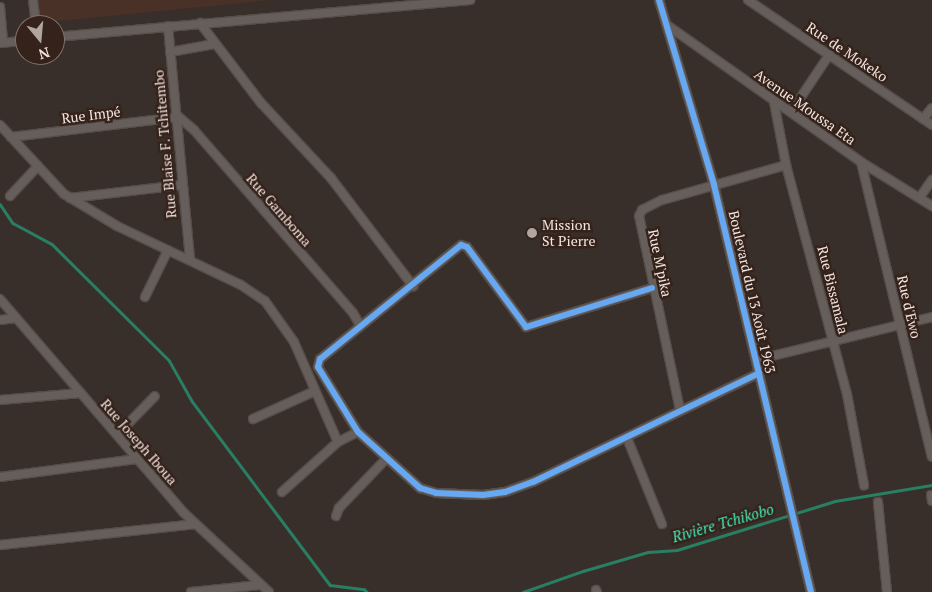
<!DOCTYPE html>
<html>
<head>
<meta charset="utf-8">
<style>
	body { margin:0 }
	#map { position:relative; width:932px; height:592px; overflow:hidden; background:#392f2a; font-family:"PT Serif",serif }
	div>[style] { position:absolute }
	.built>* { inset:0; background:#493127 }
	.stream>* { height:2.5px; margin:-1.25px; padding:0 1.25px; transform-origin:1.25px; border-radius:1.25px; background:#297f64 }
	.roads { filter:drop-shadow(1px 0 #564d49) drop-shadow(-1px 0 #564d49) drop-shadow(0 1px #564d49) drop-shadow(0 -1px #564d49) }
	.street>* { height:8px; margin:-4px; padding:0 4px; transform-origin:4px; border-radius:4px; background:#665e5b }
	.cycleway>* { height:6px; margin:-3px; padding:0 3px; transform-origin:3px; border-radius:3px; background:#66a8f1 }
	.dots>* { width:14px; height:14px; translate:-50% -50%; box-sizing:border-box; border:2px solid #35221b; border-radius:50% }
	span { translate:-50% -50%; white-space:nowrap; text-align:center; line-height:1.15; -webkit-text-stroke:5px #35221b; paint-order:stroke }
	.street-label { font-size:14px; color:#f2e5e0 }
	.poi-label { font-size:14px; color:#f2e5e0 }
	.left { translate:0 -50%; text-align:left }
	.water-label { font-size:15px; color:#43ecba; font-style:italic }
	.north { position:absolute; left:15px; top:15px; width:50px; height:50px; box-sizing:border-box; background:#35221b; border:1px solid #81706a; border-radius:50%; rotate:163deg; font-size:14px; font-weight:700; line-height:20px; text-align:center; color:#f2e5e0 }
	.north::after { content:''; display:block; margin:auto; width:18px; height:22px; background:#b1a5a0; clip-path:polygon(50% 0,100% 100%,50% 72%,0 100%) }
</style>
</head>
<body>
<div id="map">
	<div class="built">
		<i style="clip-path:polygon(35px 0,270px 0,37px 23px)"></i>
	</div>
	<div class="stream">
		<i style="left:0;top:204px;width:23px;rotate:56deg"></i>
		<i style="left:13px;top:223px;width:44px;rotate:28.3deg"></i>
		<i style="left:52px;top:244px;width:165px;rotate:44.8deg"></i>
		<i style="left:169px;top:360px;width:47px;rotate:60.7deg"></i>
		<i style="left:192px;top:401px;width:230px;rotate:53.1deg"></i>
		<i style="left:330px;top:585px;width:34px;rotate:7deg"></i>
		<i style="left:364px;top:589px;width:4px;rotate:45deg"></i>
		<i style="left:523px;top:592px;width:64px;rotate:-19.3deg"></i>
		<i style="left:583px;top:571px;width:68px;rotate:-16.3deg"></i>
		<i style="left:648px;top:552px;width:29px;rotate:-4deg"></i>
		<i style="left:677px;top:550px;width:165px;rotate:-17.2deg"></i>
		<i style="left:835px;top:501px;width:98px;rotate:-9.4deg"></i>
	</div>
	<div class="roads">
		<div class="street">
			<i style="left:33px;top:0;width:25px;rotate:83deg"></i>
			<i style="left:659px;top:0;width:193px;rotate:73.4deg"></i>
			<i style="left:714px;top:185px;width:418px;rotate:76.6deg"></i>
			<i style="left:748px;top:0;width:222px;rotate:34.2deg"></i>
			<i style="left:0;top:7px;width:36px;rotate:85deg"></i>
			<i style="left:200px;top:23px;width:101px;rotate:52.7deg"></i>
			<i style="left:261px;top:103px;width:103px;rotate:47deg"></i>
			<i style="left:331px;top:178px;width:136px;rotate:52.8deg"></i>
			<i style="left:667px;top:25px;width:237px;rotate:35.2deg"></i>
			<i style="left:861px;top:162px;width:84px;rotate:31.8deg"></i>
			<i style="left:168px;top:26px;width:234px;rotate:84.6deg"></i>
			<i style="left:55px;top:37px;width:417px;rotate:-5.1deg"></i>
			<i style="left:0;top:43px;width:25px;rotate:-5deg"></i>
			<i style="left:170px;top:52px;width:45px;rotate:-10.3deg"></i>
			<i style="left:774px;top:102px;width:64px;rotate:79.2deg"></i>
			<i style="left:786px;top:165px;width:237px;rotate:75.1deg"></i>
			<i style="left:847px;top:394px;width:93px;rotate:79.4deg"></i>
			<i style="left:791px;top:112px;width:69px;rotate:-56.3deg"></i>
			<i style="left:923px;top:119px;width:14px;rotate:-51deg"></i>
			<i style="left:0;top:125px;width:94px;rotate:47.2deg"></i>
			<i style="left:64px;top:194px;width:62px;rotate:31.1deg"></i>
			<i style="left:117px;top:226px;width:137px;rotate:25.4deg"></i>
			<i style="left:241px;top:285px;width:29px;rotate:34deg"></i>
			<i style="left:265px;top:301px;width:50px;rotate:54.7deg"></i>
			<i style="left:294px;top:342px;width:109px;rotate:66.3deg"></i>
			<i style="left:11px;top:137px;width:169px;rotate:-6.8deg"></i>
			<i style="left:179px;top:117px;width:20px;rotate:41deg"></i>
			<i style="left:194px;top:130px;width:242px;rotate:49deg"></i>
			<i style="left:353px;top:313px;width:14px;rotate:60deg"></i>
			<i style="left:861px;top:162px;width:303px;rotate:76.5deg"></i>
			<i style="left:10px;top:196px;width:41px;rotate:-47deg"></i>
			<i style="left:920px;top:197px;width:21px;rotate:-55deg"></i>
			<i style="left:70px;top:198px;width:112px;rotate:-6.7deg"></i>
			<i style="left:652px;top:288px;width:132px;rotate:162.8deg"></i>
			<i style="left:526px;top:327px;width:99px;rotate:-126.4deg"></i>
			<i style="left:467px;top:247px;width:6px;rotate:-162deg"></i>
			<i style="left:461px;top:245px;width:181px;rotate:141deg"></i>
			<i style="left:320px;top:359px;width:8px;rotate:104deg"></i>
			<i style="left:318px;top:367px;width:76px;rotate:58.4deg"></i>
			<i style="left:358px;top:432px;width:84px;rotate:42.1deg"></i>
			<i style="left:420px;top:488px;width:17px;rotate:17deg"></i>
			<i style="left:436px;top:493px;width:47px;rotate:2.4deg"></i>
			<i style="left:483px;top:495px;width:22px;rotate:-8deg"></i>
			<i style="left:505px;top:492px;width:30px;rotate:-20deg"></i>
			<i style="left:533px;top:482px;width:251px;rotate:-25.7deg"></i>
			<i style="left:145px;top:297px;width:52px;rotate:-63.9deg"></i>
			<i style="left:0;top:299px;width:281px;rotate:49.3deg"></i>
			<i style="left:183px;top:512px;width:117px;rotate:42.9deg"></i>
			<i style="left:0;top:320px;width:16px;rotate:-7deg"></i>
			<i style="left:756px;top:360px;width:181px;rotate:-13.7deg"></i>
			<i style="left:0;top:400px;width:81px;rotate:-4.9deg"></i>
			<i style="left:680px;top:410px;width:198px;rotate:-101.9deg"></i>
			<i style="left:639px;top:216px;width:7px;rotate:-63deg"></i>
			<i style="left:642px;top:210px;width:22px;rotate:-27deg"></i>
			<i style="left:662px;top:200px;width:129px;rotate:-15.8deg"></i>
			<i style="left:253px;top:419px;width:68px;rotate:-24.3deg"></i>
			<i style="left:117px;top:435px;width:54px;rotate:-45.7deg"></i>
			<i style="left:627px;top:438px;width:93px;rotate:67.9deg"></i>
			<i style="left:0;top:477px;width:138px;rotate:-7.5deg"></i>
			<i style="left:282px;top:492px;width:75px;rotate:-41.8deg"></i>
			<i style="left:338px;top:442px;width:22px;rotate:-27deg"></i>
			<i style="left:931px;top:495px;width:6px;rotate:81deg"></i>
			<i style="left:878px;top:502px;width:90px;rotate:84.3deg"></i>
			<i style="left:336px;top:516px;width:9px;rotate:-69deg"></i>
			<i style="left:339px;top:508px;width:69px;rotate:-46.2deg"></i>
			<i style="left:0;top:545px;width:196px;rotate:-6.1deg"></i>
			<i style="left:596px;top:590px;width:2px;rotate:63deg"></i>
			<i style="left:191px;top:592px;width:69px;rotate:-5.8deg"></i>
		</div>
	</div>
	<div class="cycleway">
		<i style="left:659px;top:0;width:193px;rotate:73.4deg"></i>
		<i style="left:714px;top:185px;width:418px;rotate:76.6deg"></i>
		<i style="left:652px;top:288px;width:132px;rotate:162.8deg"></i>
		<i style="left:526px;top:327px;width:99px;rotate:-126.4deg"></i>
		<i style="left:467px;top:247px;width:6px;rotate:-162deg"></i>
		<i style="left:461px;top:245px;width:181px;rotate:141deg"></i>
		<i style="left:320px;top:359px;width:8px;rotate:104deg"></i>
		<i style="left:318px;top:367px;width:76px;rotate:58.4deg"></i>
		<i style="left:358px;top:432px;width:84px;rotate:42.1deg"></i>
		<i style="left:420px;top:488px;width:17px;rotate:17deg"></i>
		<i style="left:436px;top:493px;width:47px;rotate:2.4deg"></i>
		<i style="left:483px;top:495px;width:22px;rotate:-8deg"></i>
		<i style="left:505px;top:492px;width:30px;rotate:-20deg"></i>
		<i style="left:533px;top:482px;width:251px;rotate:-25.7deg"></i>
	</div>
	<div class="dots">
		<i style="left:532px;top:233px;background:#b1a5a0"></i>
	</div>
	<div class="street-label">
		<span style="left:847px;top:52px;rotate:34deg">Rue de Mokeko</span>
		<span style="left:805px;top:107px;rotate:35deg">Avenue Moussa Eta</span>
		<span style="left:91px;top:115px;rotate:-7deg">Rue Impé</span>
		<span style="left:165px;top:144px;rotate:-95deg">Rue Blaise F. Tchitembo</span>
		<span style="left:279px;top:210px;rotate:49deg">Rue Gamboma</span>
		<span style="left:660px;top:263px;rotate:78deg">Rue M'pika</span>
		<span style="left:833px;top:290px;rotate:76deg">Rue Bissamala</span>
		<span style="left:752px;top:292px;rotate:77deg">Boulevard du 13 Août 1963</span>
		<span style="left:909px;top:307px;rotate:77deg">Rue d'Ewo</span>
		<span style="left:139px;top:442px;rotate:49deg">Rue Joseph Iboua</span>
	</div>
	<div class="poi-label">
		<span class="left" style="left:542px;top:233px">Mission<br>St Pierre</span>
	</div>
	<div class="water-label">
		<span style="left:723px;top:523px;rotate:-16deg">Rivière Tchikobo</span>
	</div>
	<div class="north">N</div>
</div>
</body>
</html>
